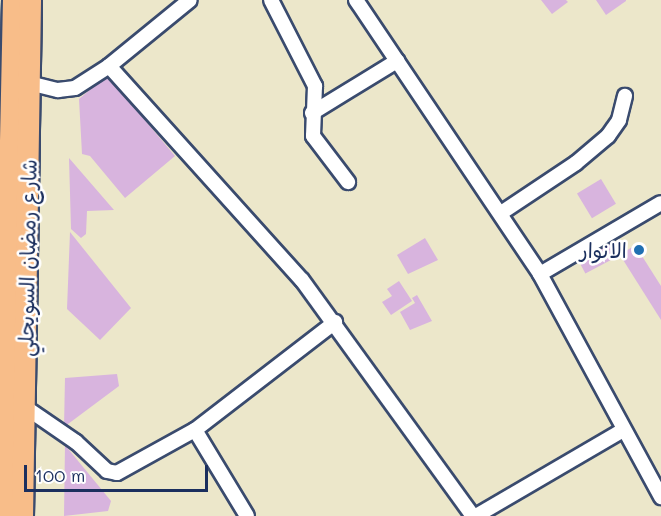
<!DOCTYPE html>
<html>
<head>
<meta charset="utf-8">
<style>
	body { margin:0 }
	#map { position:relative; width:661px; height:516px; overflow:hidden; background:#ece7ca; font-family:Mali,"Playpen Sans Arabic",sans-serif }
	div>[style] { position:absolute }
	.building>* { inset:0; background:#d8b4de; transform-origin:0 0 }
	.roads { filter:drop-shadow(2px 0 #3a4b6e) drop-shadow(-2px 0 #3a4b6e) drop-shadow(0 2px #3a4b6e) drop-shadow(0 -2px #3a4b6e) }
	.minor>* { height:14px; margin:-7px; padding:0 7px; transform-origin:7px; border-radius:7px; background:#fff }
	.primary>* { height:21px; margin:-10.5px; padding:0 10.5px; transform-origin:10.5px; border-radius:10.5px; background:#f8bd89 }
	.dots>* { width:16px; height:16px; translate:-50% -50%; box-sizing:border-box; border:3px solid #fff; border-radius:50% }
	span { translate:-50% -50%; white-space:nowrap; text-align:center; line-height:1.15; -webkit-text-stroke:5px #fff; paint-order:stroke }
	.poi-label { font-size:21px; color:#1b2f5e }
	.right { translate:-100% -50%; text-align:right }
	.street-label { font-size:21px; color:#1b2f5e }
	.scale { position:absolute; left:24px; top:465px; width:184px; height:27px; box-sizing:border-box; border:3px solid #1b2f5e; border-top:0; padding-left:8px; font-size:18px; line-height:21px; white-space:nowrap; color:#1b2f5e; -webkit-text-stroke:4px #fff; paint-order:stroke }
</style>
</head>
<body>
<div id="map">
	<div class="building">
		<i style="clip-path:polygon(541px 0,566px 0,568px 2px,552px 14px)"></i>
		<i style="clip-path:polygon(596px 0,626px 0,626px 1px,606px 15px)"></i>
		<i style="clip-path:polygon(107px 75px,175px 156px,125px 198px,90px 156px,82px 154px,79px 99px)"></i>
		<i style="clip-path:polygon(69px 158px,114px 210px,87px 211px,86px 234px,81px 238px,71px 229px)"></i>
		<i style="left:601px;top:179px;width:29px;height:28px;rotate:59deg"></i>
		<i style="clip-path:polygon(70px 232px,131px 308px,100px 340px,67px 309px)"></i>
		<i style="clip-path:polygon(425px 238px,438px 260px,408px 274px,397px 255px)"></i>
		<i style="left:610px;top:239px;width:19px;height:38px;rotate:62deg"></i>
		<i style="clip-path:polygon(635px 245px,661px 286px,661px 320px,620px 255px)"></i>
		<i style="clip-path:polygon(399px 281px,412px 301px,391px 315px,382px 302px,392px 296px,387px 289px)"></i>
		<i style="clip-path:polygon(417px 295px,432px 321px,410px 330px,400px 312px,415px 303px,412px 298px)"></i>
		<i style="clip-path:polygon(117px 374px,119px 386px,64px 427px,65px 378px)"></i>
		<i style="clip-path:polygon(65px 445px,111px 501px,108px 511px,64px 516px)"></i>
	</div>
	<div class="roads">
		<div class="minor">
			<i style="left:271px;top:0;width:97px;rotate:62.9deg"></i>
			<i style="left:315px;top:86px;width:50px;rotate:92.3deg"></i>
			<i style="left:313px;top:136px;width:58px;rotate:52.7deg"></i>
			<i style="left:356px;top:0;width:330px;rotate:56.1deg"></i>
			<i style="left:540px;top:274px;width:254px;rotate:61.5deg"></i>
			<i style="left:109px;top:66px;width:288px;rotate:48deg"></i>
			<i style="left:302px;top:280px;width:291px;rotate:54.1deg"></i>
			<i style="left:29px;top:83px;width:30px;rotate:14deg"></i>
			<i style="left:58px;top:90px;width:17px;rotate:-7deg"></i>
			<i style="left:75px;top:88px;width:40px;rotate:-32.9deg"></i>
			<i style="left:109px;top:66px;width:104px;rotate:-39.2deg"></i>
			<i style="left:312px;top:113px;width:100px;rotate:-31.5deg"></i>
			<i style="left:501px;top:213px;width:90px;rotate:-33.7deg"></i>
			<i style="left:576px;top:163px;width:42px;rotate:-40.2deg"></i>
			<i style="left:608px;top:136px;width:19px;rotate:-55deg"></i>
			<i style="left:619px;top:120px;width:25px;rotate:-76deg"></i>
			<i style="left:540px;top:274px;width:140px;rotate:-30.4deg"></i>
			<i style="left:25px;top:407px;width:62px;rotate:34.5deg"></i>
			<i style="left:76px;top:442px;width:42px;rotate:43.1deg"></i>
			<i style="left:107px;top:471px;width:10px;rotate:11deg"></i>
			<i style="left:117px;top:473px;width:89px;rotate:-28.9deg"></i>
			<i style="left:195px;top:430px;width:177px;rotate:-37.6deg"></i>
			<i style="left:195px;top:430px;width:100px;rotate:58.8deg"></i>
			<i style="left:476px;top:516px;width:170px;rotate:-30.3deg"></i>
		</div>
		<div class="primary">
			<i style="left:2px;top:516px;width:516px;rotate:-88.78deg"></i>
			<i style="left:22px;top:516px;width:516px;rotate:-89.11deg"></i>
		</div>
	</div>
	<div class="dots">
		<i style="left:639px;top:250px;background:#1f6fb2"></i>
	</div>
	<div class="poi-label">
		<span class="right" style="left:627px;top:250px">الانوار</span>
	</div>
	<div class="street-label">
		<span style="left:27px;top:258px;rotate:-89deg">شارع رمضان السويحلي</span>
	</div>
	<div class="scale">100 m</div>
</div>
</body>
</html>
